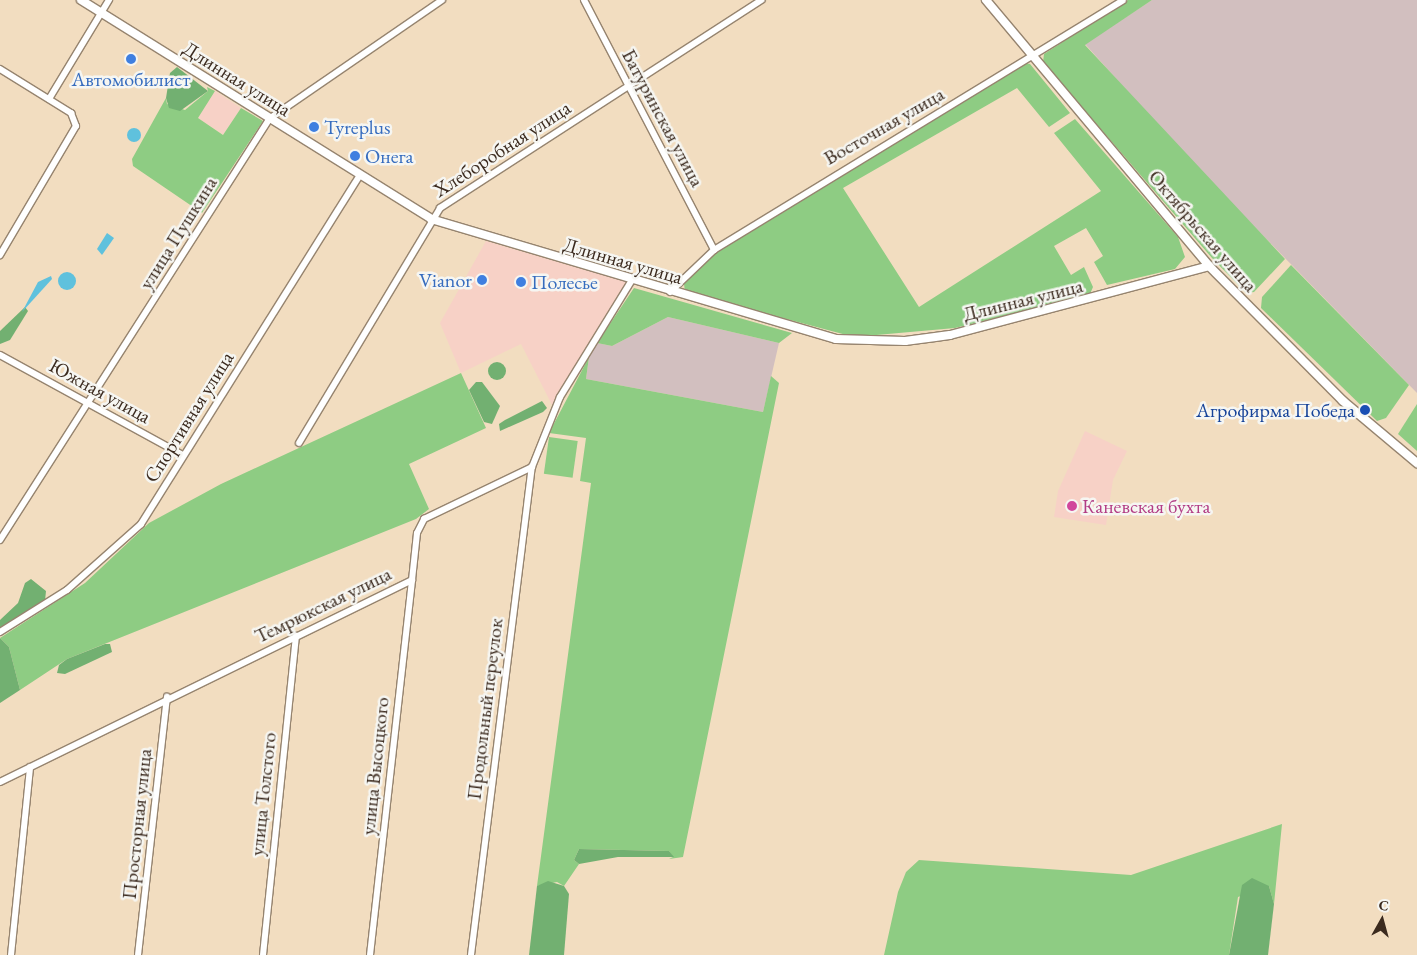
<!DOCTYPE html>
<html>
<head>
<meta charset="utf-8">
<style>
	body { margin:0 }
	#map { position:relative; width:1417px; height:955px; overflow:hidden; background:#f2ddc0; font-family:"EB Garamond",serif }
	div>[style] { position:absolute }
	.built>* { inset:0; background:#f7d1c6; transform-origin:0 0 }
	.industrial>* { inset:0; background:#d2bfbf }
	.green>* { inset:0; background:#8ecc83; transform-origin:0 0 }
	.forest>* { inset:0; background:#72b071 }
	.round { border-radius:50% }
	.water>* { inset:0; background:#5fc1dd }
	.roads { filter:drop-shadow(1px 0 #96846f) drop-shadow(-1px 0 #96846f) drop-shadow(0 1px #96846f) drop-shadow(0 -1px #96846f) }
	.minor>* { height:6px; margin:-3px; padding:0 3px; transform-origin:3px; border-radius:3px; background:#fff }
	.tertiary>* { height:8px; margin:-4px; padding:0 4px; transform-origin:4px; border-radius:4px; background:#fff }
	.dots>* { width:14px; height:14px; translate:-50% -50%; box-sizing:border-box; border:2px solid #f6f6f2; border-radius:50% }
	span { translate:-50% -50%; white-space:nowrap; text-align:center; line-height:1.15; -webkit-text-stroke:5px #f6f6f2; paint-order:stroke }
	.shop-label { font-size:20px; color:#366cbe }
	.left { translate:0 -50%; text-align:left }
	.right { translate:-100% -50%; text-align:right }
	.street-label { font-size:20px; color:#3b2a1e }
	.transit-label { font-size:20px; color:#164399 }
	.hotel-label { font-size:20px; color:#b23c85 }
	.north { position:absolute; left:1357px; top:895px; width:50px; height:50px; -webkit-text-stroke:4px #f6f6f2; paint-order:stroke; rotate:7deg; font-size:14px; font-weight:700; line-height:20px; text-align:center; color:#3b2a1e }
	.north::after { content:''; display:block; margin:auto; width:18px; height:22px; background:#3b2a1e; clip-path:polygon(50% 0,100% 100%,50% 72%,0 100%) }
</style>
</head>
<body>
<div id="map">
	<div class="built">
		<i style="left:215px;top:91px;width:31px;height:32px;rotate:33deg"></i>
		<i style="clip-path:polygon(486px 241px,627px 282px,552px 405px,521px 344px,461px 373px,440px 323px)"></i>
		<i style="clip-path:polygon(1085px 431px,1127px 451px,1113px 480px,1106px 525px,1054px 517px,1058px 491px)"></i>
	</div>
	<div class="industrial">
		<i style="clip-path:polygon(1152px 0,1417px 0,1417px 393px,1191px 162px,1085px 44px)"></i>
		<i style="clip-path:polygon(668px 317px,779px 343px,763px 412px,586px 379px,589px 357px,597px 343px,612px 346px)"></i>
	</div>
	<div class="green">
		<i style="clip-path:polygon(1128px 0,1152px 0,1085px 45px,1285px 259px,1254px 292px,1246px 293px,1212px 258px,1043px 62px,1044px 54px)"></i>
		<i style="clip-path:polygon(1025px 63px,1030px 64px,1070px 113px,1049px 127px,1017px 88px,843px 188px,919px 307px,1101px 191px,1054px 133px,1075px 119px,1178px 237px,1185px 257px,1175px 269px,1107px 285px,1094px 262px,1103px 256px,1086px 228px,1054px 246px,1071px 275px,1084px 267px,1093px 287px,1090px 294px,955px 328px,854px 337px,685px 292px,684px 284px,718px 251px)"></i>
		<i style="clip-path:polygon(207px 87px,215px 91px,198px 118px,223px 135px,241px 108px,263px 121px,202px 213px,133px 166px,132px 159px,166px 98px,167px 104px,185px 110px,208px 91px)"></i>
		<i style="clip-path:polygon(1291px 265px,1409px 385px,1386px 418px,1377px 421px,1261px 308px,1262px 297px)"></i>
		<i style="clip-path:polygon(634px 288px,792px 333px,779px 343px,668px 317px,612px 346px,597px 343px)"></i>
		<i style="clip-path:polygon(589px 357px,586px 379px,763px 412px,771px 376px,779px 383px,683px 857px,669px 859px,673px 857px,669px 851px,579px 849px,574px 860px,579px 864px,564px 886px,557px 882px,537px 886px,591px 483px,580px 481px,586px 438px,549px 433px)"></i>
		<i style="clip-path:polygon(461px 373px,486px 428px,409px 464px,429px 509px,416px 519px,67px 659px,20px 690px,9px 647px,0 638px,85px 583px,149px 523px,221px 484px)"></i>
		<i style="clip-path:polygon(1417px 404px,1417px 451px,1398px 434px)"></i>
		<i style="left:549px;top:437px;width:29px;height:37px;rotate:8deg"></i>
		<i style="clip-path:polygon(1282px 824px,1274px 904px,1269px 886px,1238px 897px,1229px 955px,884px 955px,898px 892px,906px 872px,919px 860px,1131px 875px)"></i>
	</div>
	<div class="forest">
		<i style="clip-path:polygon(177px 67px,208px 91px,180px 111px,169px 108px,166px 98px,170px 73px)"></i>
		<i style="clip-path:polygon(25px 307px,28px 311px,10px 340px,0 344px,0 331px)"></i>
		<i class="round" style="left:488px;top:362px;width:18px;height:18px"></i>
		<i style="clip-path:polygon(476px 382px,482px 382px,500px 406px,492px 424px,484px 422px,469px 390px)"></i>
		<i style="clip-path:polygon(542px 401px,547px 408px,543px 412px,500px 431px,499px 424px,505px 420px)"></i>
		<i style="clip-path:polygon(31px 579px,46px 591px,45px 601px,0 629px,0 620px,18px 603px,25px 583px)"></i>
		<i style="clip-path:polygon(0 638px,9px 647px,20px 690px,0 703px)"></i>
		<i style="clip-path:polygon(105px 644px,110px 644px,112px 652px,65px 674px,57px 673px,59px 665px,67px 659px)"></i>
		<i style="clip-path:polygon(579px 849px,669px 851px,674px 857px,618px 857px,579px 864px,574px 860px)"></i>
		<i style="clip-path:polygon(1252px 878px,1269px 886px,1274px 904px,1268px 955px,1229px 955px,1242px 885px)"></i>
		<i style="clip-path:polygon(548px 881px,564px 886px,569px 894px,564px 955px,529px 955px,537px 886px)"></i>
	</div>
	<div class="water">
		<i class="round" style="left:127px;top:128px;width:14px;height:14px"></i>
		<i style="clip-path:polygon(107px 233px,114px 238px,102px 255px,97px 249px)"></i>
		<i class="round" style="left:58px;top:272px;width:18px;height:18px"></i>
		<i style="clip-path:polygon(51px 276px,52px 279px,22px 312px,38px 282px)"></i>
	</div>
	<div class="roads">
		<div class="minor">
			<i style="left:584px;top:0;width:282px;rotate:62.5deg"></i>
			<i style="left:0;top:69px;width:84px;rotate:31.8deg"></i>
			<i style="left:71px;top:113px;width:14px;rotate:69deg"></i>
			<i style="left:76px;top:126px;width:150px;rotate:120.5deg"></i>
			<i style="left:49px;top:99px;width:116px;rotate:-58.8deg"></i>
			<i style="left:670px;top:292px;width:61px;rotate:-43.7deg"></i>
			<i style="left:714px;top:250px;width:479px;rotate:-31.4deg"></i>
			<i style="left:0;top:355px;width:209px;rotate:28.7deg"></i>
			<i style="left:299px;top:443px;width:274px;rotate:-59deg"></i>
			<i style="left:440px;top:208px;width:383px;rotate:-32.9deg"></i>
			<i style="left:0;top:540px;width:500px;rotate:-57.4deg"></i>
			<i style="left:269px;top:119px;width:210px;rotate:-34.5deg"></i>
			<i style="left:0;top:632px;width:79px;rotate:-32.1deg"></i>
			<i style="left:67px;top:590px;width:99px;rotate:-41.7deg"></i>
			<i style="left:141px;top:524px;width:411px;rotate:-57.9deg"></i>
			<i style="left:0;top:782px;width:459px;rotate:-26.1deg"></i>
			<i style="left:412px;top:580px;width:47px;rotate:-83.9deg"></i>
			<i style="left:417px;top:533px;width:16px;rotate:-63deg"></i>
			<i style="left:424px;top:519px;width:120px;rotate:-25.7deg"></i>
			<i style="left:532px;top:467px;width:75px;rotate:-68.2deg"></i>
			<i style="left:560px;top:397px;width:137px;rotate:-58.4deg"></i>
			<i style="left:11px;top:955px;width:189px;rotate:-84.2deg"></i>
			<i style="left:138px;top:955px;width:260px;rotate:-83.6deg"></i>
			<i style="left:263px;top:955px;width:321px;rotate:-84.1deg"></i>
			<i style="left:370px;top:955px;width:377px;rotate:-83.6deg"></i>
			<i style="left:471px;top:955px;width:492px;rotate:-82.9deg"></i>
		</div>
		<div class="tertiary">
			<i style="left:81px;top:0;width:413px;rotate:32deg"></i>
			<i style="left:431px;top:219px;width:422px;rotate:16.5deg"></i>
			<i style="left:836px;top:339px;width:69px;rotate:1.7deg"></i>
			<i style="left:905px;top:341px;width:45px;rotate:-7.6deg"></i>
			<i style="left:950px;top:335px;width:268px;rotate:-14.9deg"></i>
			<i style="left:986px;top:0;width:347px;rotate:50deg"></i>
			<i style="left:1209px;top:266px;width:190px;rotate:45.2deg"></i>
			<i style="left:1343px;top:401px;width:97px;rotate:40deg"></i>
		</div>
	</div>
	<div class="dots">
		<i style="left:131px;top:59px;background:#3f7fe0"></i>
		<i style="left:314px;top:127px;background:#3f7fe0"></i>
		<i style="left:355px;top:156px;background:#3f7fe0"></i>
		<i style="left:482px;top:280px;background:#3f7fe0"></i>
		<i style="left:521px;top:282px;background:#3f7fe0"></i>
		<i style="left:1365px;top:410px;background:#1a4fb4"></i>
		<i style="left:1072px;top:506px;background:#d1479c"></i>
	</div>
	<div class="shop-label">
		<span style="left:131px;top:79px">Автомобилист</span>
		<span class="left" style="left:324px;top:127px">Tyreplus</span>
		<span class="left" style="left:365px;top:156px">Онега</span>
		<span class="right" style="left:472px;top:280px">Vianor</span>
		<span class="left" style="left:531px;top:282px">Полесье</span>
	</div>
	<div class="street-label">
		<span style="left:237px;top:79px;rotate:32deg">Длинная улица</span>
		<span style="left:663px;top:118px;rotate:62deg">Батуринская улица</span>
		<span style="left:884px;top:126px;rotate:-30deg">Восточная улица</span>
		<span style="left:502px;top:149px;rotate:-33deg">Хлеборобная улица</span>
		<span style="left:1203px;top:231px;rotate:49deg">Октябрьская улица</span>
		<span style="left:178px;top:233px;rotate:-58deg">улица Пушкина</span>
		<span style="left:623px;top:261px;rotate:16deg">Длинная улица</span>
		<span style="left:1023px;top:300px;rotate:-14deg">Длинная улица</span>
		<span style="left:100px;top:391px;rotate:29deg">Южная улица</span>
		<span style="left:189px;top:417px;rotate:-58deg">Спортивная улица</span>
		<span style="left:323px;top:605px;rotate:-26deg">Темрюкская улица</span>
		<span style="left:485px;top:709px;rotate:-83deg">Продольный переулок</span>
		<span style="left:375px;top:766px;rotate:-84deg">улица Высоцкого</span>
		<span style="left:263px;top:794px;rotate:-84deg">улица Толстого</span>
		<span style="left:137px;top:824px;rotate:-84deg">Просторная улица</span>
	</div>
	<div class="transit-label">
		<span class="right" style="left:1355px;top:410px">Агрофирма Победа</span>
	</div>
	<div class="hotel-label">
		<span class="left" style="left:1082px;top:506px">Каневская бухта</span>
	</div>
	<div class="north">С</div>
</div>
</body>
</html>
